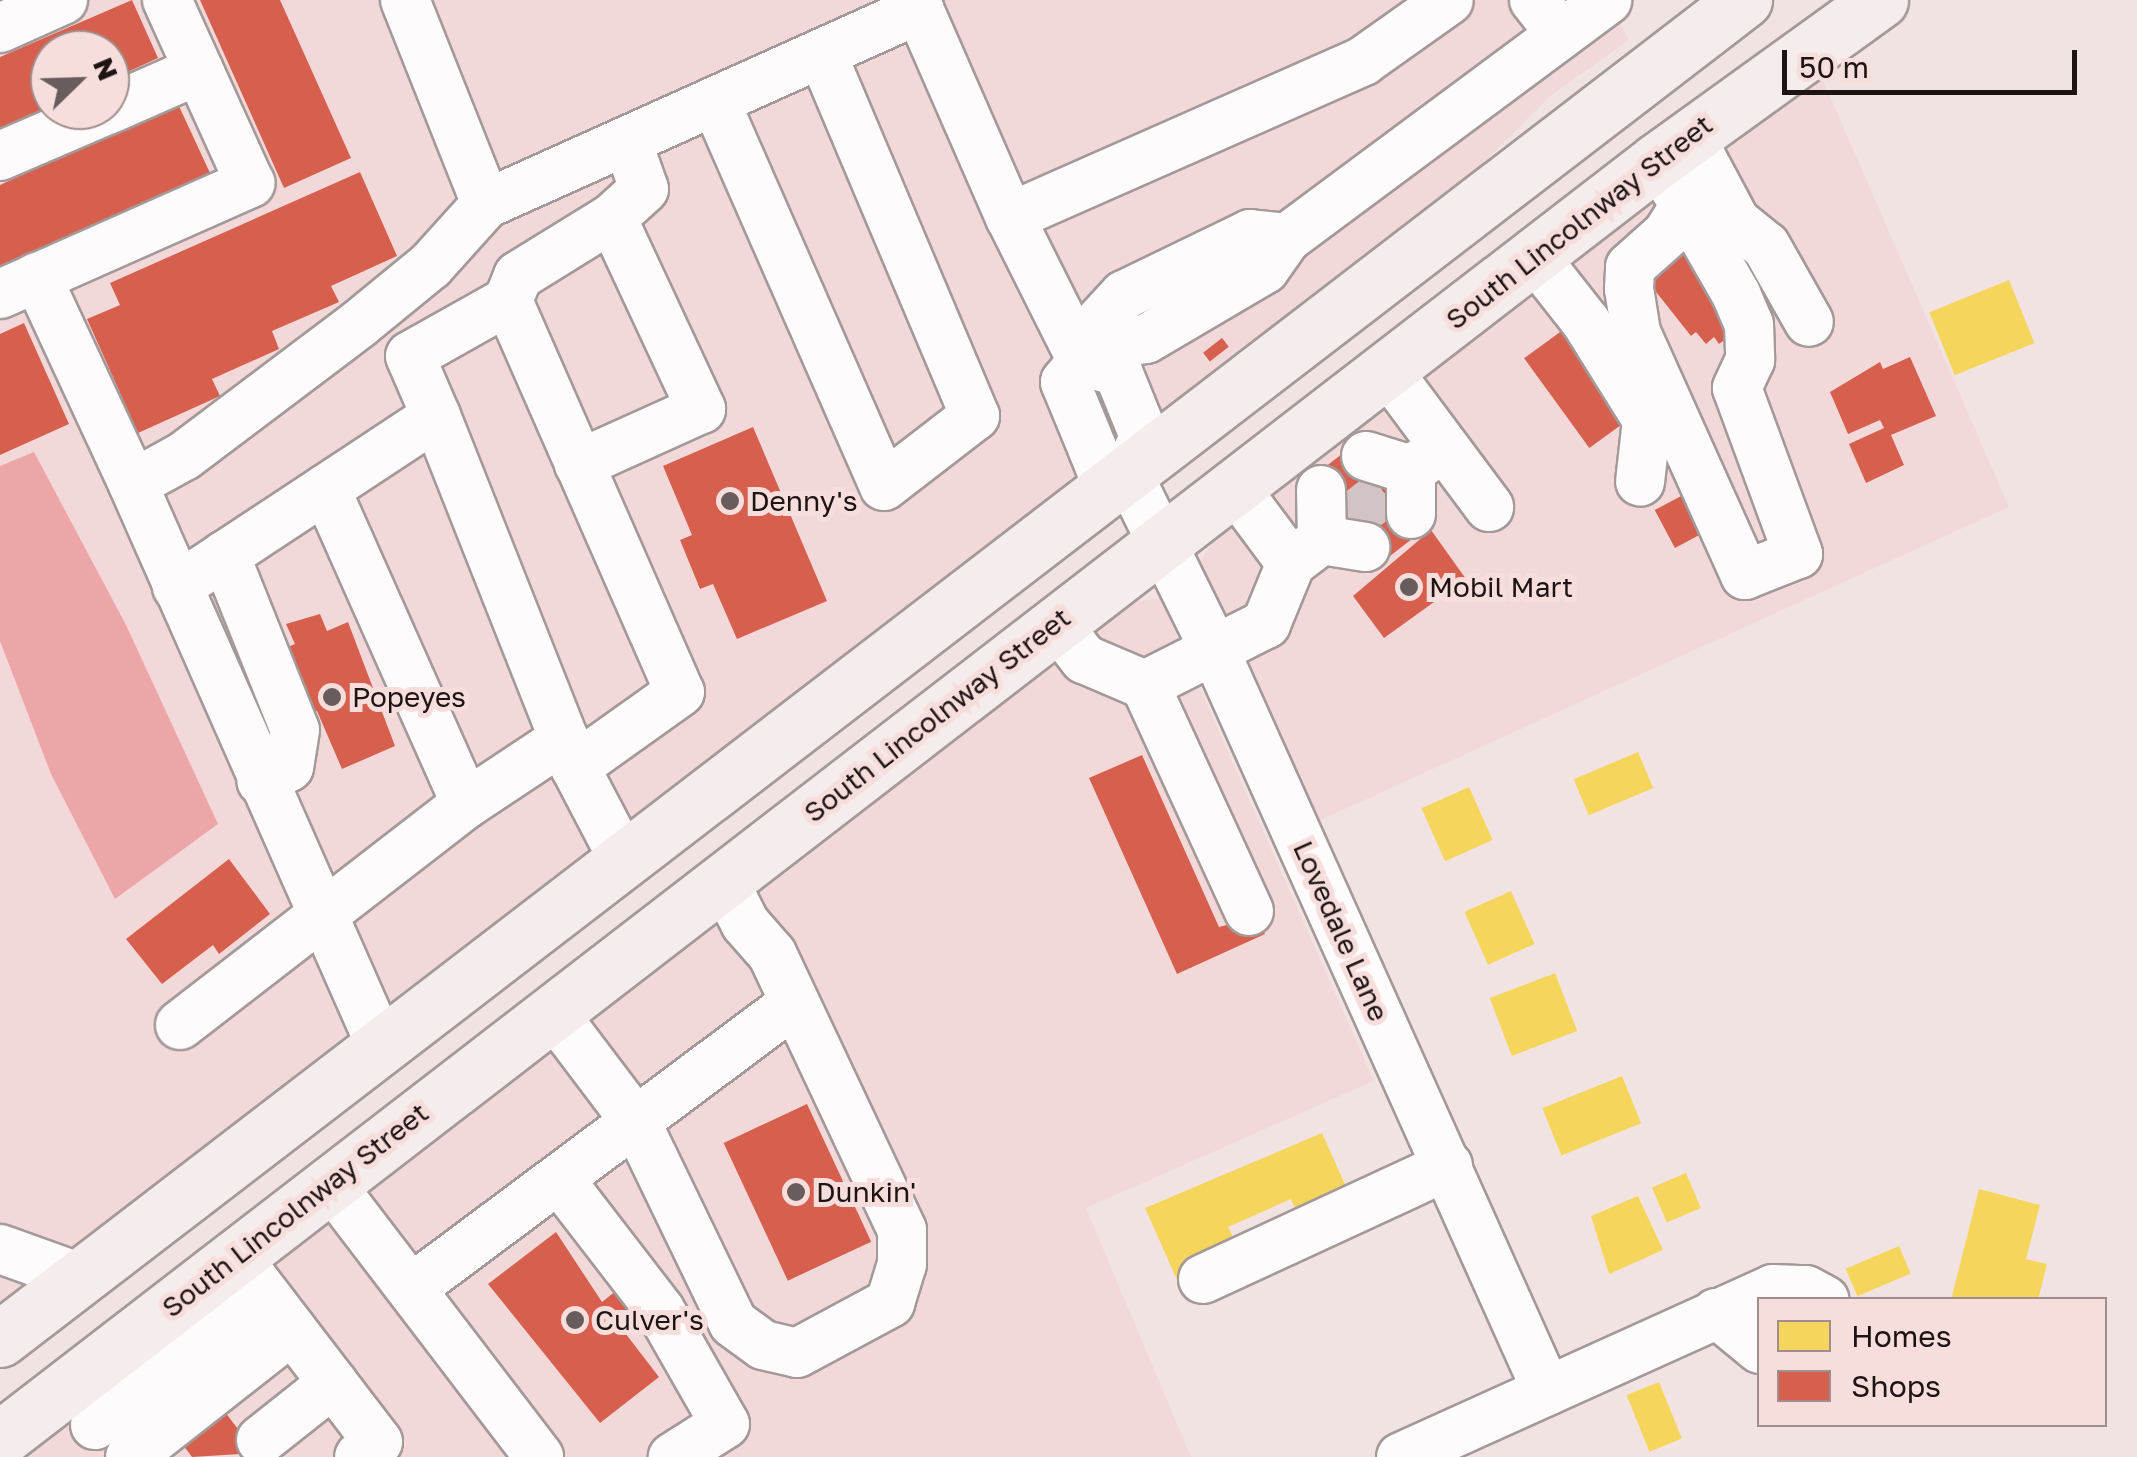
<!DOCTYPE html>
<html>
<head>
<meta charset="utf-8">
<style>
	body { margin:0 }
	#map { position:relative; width:2137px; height:1457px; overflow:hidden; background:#f2e3e3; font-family:"Golos Text",sans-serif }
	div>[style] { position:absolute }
	.built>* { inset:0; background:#f2d8d9 }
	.water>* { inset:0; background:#eca6a8 }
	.homes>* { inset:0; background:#f6d55c; transform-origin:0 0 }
	.shops>* { inset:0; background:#d6604d; transform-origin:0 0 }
	.minor-tunnel>* { height:48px; margin-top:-24px; transform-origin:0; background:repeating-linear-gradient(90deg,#d2c4c4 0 48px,transparent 0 72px) }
	.roads { filter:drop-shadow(2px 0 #a49999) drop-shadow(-2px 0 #a49999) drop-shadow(0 2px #a49999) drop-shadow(0 -2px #a49999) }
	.minor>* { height:48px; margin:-24px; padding:0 24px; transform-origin:24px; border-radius:24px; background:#fdfbfb }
	.major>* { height:55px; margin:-27.5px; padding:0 27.5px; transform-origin:27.5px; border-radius:27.5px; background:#f5ecec }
	.dots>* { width:28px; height:28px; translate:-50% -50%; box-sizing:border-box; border:5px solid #f8dddd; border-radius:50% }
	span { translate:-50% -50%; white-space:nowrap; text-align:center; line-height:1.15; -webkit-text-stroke:10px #f8dddd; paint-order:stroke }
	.street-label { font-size:28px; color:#1d1414 }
	.poi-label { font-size:28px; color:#1d1414 }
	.left { translate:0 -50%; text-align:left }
	.legend { position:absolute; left:1757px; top:1297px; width:350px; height:130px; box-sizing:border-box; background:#f8dddd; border:2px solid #a08d8d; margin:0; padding:12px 18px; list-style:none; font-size:30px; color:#1d1414 }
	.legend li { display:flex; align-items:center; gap:20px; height:50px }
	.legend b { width:50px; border:2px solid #a08d8d }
	.north { position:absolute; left:30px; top:30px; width:100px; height:100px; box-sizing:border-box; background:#f8dddd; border:2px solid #a08d8d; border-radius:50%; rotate:67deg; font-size:28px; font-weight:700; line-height:40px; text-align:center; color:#1d1414 }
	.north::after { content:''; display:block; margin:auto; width:35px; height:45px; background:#685c5c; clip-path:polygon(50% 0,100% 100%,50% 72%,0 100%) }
	.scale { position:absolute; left:1782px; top:50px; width:295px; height:45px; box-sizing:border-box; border:5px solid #1d1414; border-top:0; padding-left:12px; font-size:30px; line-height:35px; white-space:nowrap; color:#1d1414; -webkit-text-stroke:8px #f8dddd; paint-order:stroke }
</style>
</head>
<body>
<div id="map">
	<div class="built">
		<i style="clip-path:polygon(evenodd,0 0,1609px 0,1629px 40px,1550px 96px,1464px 183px,0 1312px,0 0,50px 50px,110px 50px,110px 110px,50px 110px,50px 50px)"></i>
		<i style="clip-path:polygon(1819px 71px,2009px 507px,1312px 824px,1194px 571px,1228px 519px)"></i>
		<i style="clip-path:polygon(1160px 598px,1374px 1081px,1086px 1208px,1191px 1457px,14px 1457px,1121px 604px)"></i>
	</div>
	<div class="water">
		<i style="clip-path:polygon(34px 452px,126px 625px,218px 824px,115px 899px,51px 774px,0 641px,0 466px)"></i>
	</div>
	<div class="homes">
		<i style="left:2009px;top:280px;width:68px;height:86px;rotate:68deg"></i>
		<i style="left:1638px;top:752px;width:39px;height:70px;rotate:67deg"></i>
		<i style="left:1469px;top:787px;width:58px;height:52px;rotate:66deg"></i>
		<i style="left:1511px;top:891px;width:58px;height:51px;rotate:66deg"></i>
		<i style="left:1555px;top:973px;width:62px;height:70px;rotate:69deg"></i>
		<i style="left:1622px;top:1076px;width:51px;height:86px;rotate:68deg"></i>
		<i style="clip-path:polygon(1322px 1133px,1351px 1198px,1300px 1220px,1291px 1199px,1228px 1227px,1241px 1254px,1178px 1282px,1145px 1208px)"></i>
		<i style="left:1686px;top:1173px;width:38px;height:37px;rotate:67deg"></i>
		<i style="clip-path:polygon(1979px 1189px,2040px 1205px,2026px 1259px,2047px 1264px,2038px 1300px,1951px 1300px)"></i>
		<i style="clip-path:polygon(1638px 1196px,1663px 1250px,1609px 1274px,1591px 1216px)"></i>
		<i style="left:1899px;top:1246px;width:30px;height:58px;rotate:67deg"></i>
		<i style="left:1659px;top:1382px;width:61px;height:35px;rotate:68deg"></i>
	</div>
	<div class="shops">
		<i style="clip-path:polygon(132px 0,158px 58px,110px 80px,110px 50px,50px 50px,50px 106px,0 129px,0 57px)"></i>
		<i style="clip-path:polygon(200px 0,280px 0,351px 158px,284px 188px)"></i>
		<i style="clip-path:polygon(178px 104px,210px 173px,0 268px,0 185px)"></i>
		<i style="clip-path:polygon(360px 172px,397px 256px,331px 286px,339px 302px,272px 331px,279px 349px,212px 379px,220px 396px,138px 433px,87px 319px,120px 305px,110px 283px)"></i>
		<i style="clip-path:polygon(1686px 244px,1731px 335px,1719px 344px,1714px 337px,1706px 344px,1696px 332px,1691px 336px,1649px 283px,1650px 272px)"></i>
		<i style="clip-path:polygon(24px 323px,69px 424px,0 455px,0 334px)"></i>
		<i style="left:1567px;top:327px;width:111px;height:53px;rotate:54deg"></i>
		<i style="left:1222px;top:338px;width:11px;height:24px;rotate:52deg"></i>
		<i style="clip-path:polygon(1910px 357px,1936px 416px,1891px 435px,1904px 465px,1866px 483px,1849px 444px,1884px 428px,1880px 420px,1848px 434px,1830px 392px,1880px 362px,1883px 369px)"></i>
		<i style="clip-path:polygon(753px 427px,827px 601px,737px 639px,713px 584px,700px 589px,680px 540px,692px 535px,663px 466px)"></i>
		<i style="left:1356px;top:443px;width:110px;height:57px;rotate:52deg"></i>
		<i style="left:1683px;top:495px;width:43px;height:32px;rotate:62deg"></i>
		<i style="clip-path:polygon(1431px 530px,1466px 579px,1384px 638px,1353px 596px)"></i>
		<i style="clip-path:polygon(320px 614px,327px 631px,348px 622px,395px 746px,342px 769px,317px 711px,307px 715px,280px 650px,295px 644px,286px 624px)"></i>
		<i style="clip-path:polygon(1142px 755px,1219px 927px,1257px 917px,1265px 934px,1177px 974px,1089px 778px)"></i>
		<i style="clip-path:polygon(229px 859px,270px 914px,219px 954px,213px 945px,162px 984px,126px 939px)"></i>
		<i style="left:807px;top:1104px;width:152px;height:92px;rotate:65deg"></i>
		<i style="clip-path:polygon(556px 1232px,602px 1302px,626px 1283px,647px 1311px,622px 1329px,659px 1377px,600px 1423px,488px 1284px)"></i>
		<i style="clip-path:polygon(222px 1408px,256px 1453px,192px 1457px,180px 1441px)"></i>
	</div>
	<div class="minor-tunnel">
		<i style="left:1346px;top:522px;width:57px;rotate:-37.9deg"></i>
	</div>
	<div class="roads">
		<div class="minor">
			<i style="left:405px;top:0;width:219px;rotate:68.3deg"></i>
			<i style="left:915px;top:0;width:237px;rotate:66.4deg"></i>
			<i style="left:1010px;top:217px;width:161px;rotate:63.4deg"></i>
			<i style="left:1082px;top:361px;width:38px;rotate:17deg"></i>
			<i style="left:1118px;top:372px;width:69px;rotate:67.9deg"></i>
			<i style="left:1144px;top:436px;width:41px;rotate:112.8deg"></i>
			<i style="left:1534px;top:0;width:43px;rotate:51.5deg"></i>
			<i style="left:0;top:28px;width:69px;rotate:-24deg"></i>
			<i style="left:715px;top:101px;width:420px;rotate:66.3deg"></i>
			<i style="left:884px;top:486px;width:115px;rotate:-37.6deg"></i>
			<i style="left:975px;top:416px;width:394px;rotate:-112.9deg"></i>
			<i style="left:110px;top:109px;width:97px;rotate:-23.7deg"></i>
			<i style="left:1690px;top:136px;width:98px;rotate:61.9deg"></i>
			<i style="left:1736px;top:222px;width:38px;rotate:39deg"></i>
			<i style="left:1766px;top:246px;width:87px;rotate:60.5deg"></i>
			<i style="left:0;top:156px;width:116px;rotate:-23.3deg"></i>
			<i style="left:1657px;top:161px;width:52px;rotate:57.5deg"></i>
			<i style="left:1685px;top:205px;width:103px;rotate:60.2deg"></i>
			<i style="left:1736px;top:294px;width:33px;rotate:67deg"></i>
			<i style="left:1749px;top:324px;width:36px;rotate:88deg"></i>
			<i style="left:1750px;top:360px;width:31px;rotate:115deg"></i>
			<i style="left:1737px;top:388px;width:177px;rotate:69.8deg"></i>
			<i style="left:1798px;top:554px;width:57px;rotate:158.4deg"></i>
			<i style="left:1745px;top:575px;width:266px;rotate:-114.2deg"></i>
			<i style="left:1636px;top:332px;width:44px;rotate:-99.2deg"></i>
			<i style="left:1629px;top:289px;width:22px;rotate:-87deg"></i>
			<i style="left:1630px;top:267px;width:50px;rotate:-41.7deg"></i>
			<i style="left:1667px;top:234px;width:34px;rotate:-58deg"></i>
			<i style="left:1010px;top:217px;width:386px;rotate:-23.8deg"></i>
			<i style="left:1363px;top:61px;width:105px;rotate:-35.3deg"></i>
			<i style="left:612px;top:218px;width:43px;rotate:-42.2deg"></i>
			<i style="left:644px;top:189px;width:51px;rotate:-109.5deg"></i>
			<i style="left:1534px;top:256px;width:84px;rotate:51.8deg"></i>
			<i style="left:1586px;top:322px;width:115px;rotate:58.1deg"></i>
			<i style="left:1647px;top:420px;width:62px;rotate:96.4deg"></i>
			<i style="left:37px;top:277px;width:228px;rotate:65.1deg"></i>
			<i style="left:0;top:294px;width:274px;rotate:-23.9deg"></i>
			<i style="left:250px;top:183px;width:201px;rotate:-114.4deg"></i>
			<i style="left:508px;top:301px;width:27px;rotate:-68deg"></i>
			<i style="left:518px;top:276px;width:110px;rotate:-31.7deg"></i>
			<i style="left:612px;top:218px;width:211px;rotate:65deg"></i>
			<i style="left:701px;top:409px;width:134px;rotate:155.7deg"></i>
			<i style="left:1076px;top:347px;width:70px;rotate:-6.5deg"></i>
			<i style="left:1146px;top:339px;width:138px;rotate:-30.5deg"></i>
			<i style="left:1265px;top:269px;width:38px;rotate:-55deg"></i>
			<i style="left:1287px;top:238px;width:399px;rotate:-36.6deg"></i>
			<i style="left:1076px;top:347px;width:71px;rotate:-47.3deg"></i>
			<i style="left:1124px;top:295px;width:140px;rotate:-25.8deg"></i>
			<i style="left:1250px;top:234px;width:37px;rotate:6deg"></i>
			<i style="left:1082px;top:361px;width:27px;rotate:129deg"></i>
			<i style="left:1065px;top:382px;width:74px;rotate:67.6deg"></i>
			<i style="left:1093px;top:450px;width:22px;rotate:68deg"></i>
			<i style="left:1101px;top:470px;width:27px;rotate:8deg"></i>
			<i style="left:1387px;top:370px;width:171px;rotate:53.3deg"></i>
			<i style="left:436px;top:416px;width:65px;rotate:-113.4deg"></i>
			<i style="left:410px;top:356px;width:112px;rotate:-29.3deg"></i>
			<i style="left:508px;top:301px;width:427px;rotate:66.3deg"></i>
			<i style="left:680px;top:692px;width:129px;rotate:144.5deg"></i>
			<i style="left:1366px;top:456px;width:47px;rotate:17.3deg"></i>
			<i style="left:1128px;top:474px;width:197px;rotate:63.8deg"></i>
			<i style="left:1215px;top:651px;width:811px;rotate:65.84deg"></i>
			<i style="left:1235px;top:488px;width:94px;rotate:53.3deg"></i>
			<i style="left:1321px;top:490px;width:50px;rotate:88.9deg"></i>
			<i style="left:1411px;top:514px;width:44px;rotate:-90deg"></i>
			<i style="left:1411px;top:470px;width:40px;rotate:-34.9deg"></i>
			<i style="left:225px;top:555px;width:188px;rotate:68.2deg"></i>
			<i style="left:295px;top:730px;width:37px;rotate:99deg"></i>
			<i style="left:289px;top:767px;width:31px;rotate:153deg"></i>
			<i style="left:177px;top:587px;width:310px;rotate:-33.4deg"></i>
			<i style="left:436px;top:416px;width:378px;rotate:68.4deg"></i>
			<i style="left:575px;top:767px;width:104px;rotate:62.4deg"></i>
			<i style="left:1056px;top:623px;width:46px;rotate:52.1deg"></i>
			<i style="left:1084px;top:659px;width:66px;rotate:23.1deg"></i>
			<i style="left:466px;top:804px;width:118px;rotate:-33.6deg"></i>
			<i style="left:1249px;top:911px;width:249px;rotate:-114.7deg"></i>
			<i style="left:1145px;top:685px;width:136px;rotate:-26.8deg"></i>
			<i style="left:1266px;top:624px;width:66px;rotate:-67.7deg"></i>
			<i style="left:1291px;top:563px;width:39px;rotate:-37deg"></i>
			<i style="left:1322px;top:540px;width:44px;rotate:9.2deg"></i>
			<i style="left:552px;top:1011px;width:139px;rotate:52.9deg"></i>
			<i style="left:636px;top:1122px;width:223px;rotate:64.2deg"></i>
			<i style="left:733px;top:1323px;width:37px;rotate:36deg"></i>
			<i style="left:763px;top:1345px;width:35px;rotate:13deg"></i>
			<i style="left:797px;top:1353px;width:106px;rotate:-28.3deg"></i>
			<i style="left:890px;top:1303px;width:41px;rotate:-72.9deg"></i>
			<i style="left:902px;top:1264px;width:34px;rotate:-90deg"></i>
			<i style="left:902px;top:1230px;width:305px;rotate:-115.2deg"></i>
			<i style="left:772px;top:954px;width:41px;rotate:-131.1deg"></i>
			<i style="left:745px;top:923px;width:47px;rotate:-116.6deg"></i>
			<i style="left:180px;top:1025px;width:361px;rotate:-37.7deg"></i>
			<i style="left:466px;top:804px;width:345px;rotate:-114deg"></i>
			<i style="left:381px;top:1046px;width:614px;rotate:-113.81deg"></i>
			<i style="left:133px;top:484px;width:58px;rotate:-28.8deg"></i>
			<i style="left:184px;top:456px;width:219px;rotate:-37deg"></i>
			<i style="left:359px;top:324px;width:93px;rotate:-39.3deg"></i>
			<i style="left:431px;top:265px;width:82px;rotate:-48deg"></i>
			<i style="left:486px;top:204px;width:475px;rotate:-24.2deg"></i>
			<i style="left:559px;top:1179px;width:165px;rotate:52.4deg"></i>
			<i style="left:660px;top:1310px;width:131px;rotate:60.3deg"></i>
			<i style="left:725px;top:1424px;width:62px;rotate:147.6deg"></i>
			<i style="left:329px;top:1182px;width:346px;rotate:52.6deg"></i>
			<i style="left:0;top:1249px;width:83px;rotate:19.7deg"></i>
			<i style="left:235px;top:1255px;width:235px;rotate:52.6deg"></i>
			<i style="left:378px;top:1442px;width:24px;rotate:142deg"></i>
			<i style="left:1203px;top:1279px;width:270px;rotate:-24.8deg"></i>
			<i style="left:412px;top:1288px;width:477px;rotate:-36.7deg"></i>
			<i style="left:1716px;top:1313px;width:57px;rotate:39.3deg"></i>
			<i style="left:95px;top:1425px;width:214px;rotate:-38deg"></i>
			<i style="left:261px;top:1440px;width:92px;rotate:-38.4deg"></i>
			<i style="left:130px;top:1457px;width:206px;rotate:-38.1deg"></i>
			<i style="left:1401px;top:1457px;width:408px;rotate:-24.3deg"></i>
			<i style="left:1773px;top:1289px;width:33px;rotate:2deg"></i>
			<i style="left:1806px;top:1290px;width:21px;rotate:28deg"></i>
		</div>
		<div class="major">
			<i style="left:0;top:1339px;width:2199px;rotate:-37.52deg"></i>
			<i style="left:0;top:1439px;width:2093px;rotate:-37.64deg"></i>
			<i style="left:1657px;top:161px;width:275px;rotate:-35.8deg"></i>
		</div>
	</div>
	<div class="dots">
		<i style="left:730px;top:501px;background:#685c5c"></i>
		<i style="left:1409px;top:587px;background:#685c5c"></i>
		<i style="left:332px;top:697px;background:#685c5c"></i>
		<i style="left:796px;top:1192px;background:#685c5c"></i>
		<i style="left:575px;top:1320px;background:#685c5c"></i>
	</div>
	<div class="street-label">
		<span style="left:1579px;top:222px;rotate:-38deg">South Lincolnway Street</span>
		<span style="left:937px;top:715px;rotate:-38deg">South Lincolnway Street</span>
		<span style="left:1341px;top:931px;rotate:66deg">Lovedale Lane</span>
		<span style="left:295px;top:1210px;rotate:-38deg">South Lincolnway Street</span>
	</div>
	<div class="poi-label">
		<span class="left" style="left:750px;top:501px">Denny's</span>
		<span class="left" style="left:1429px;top:587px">Mobil Mart</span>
		<span class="left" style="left:352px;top:697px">Popeyes</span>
		<span class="left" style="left:816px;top:1192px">Dunkin'</span>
		<span class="left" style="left:595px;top:1320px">Culver's</span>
	</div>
	<ul class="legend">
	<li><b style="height:28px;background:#f6d55c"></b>Homes</li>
	<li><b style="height:28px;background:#d6604d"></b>Shops</li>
	</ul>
	<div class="north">N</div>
	<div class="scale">50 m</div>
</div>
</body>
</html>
